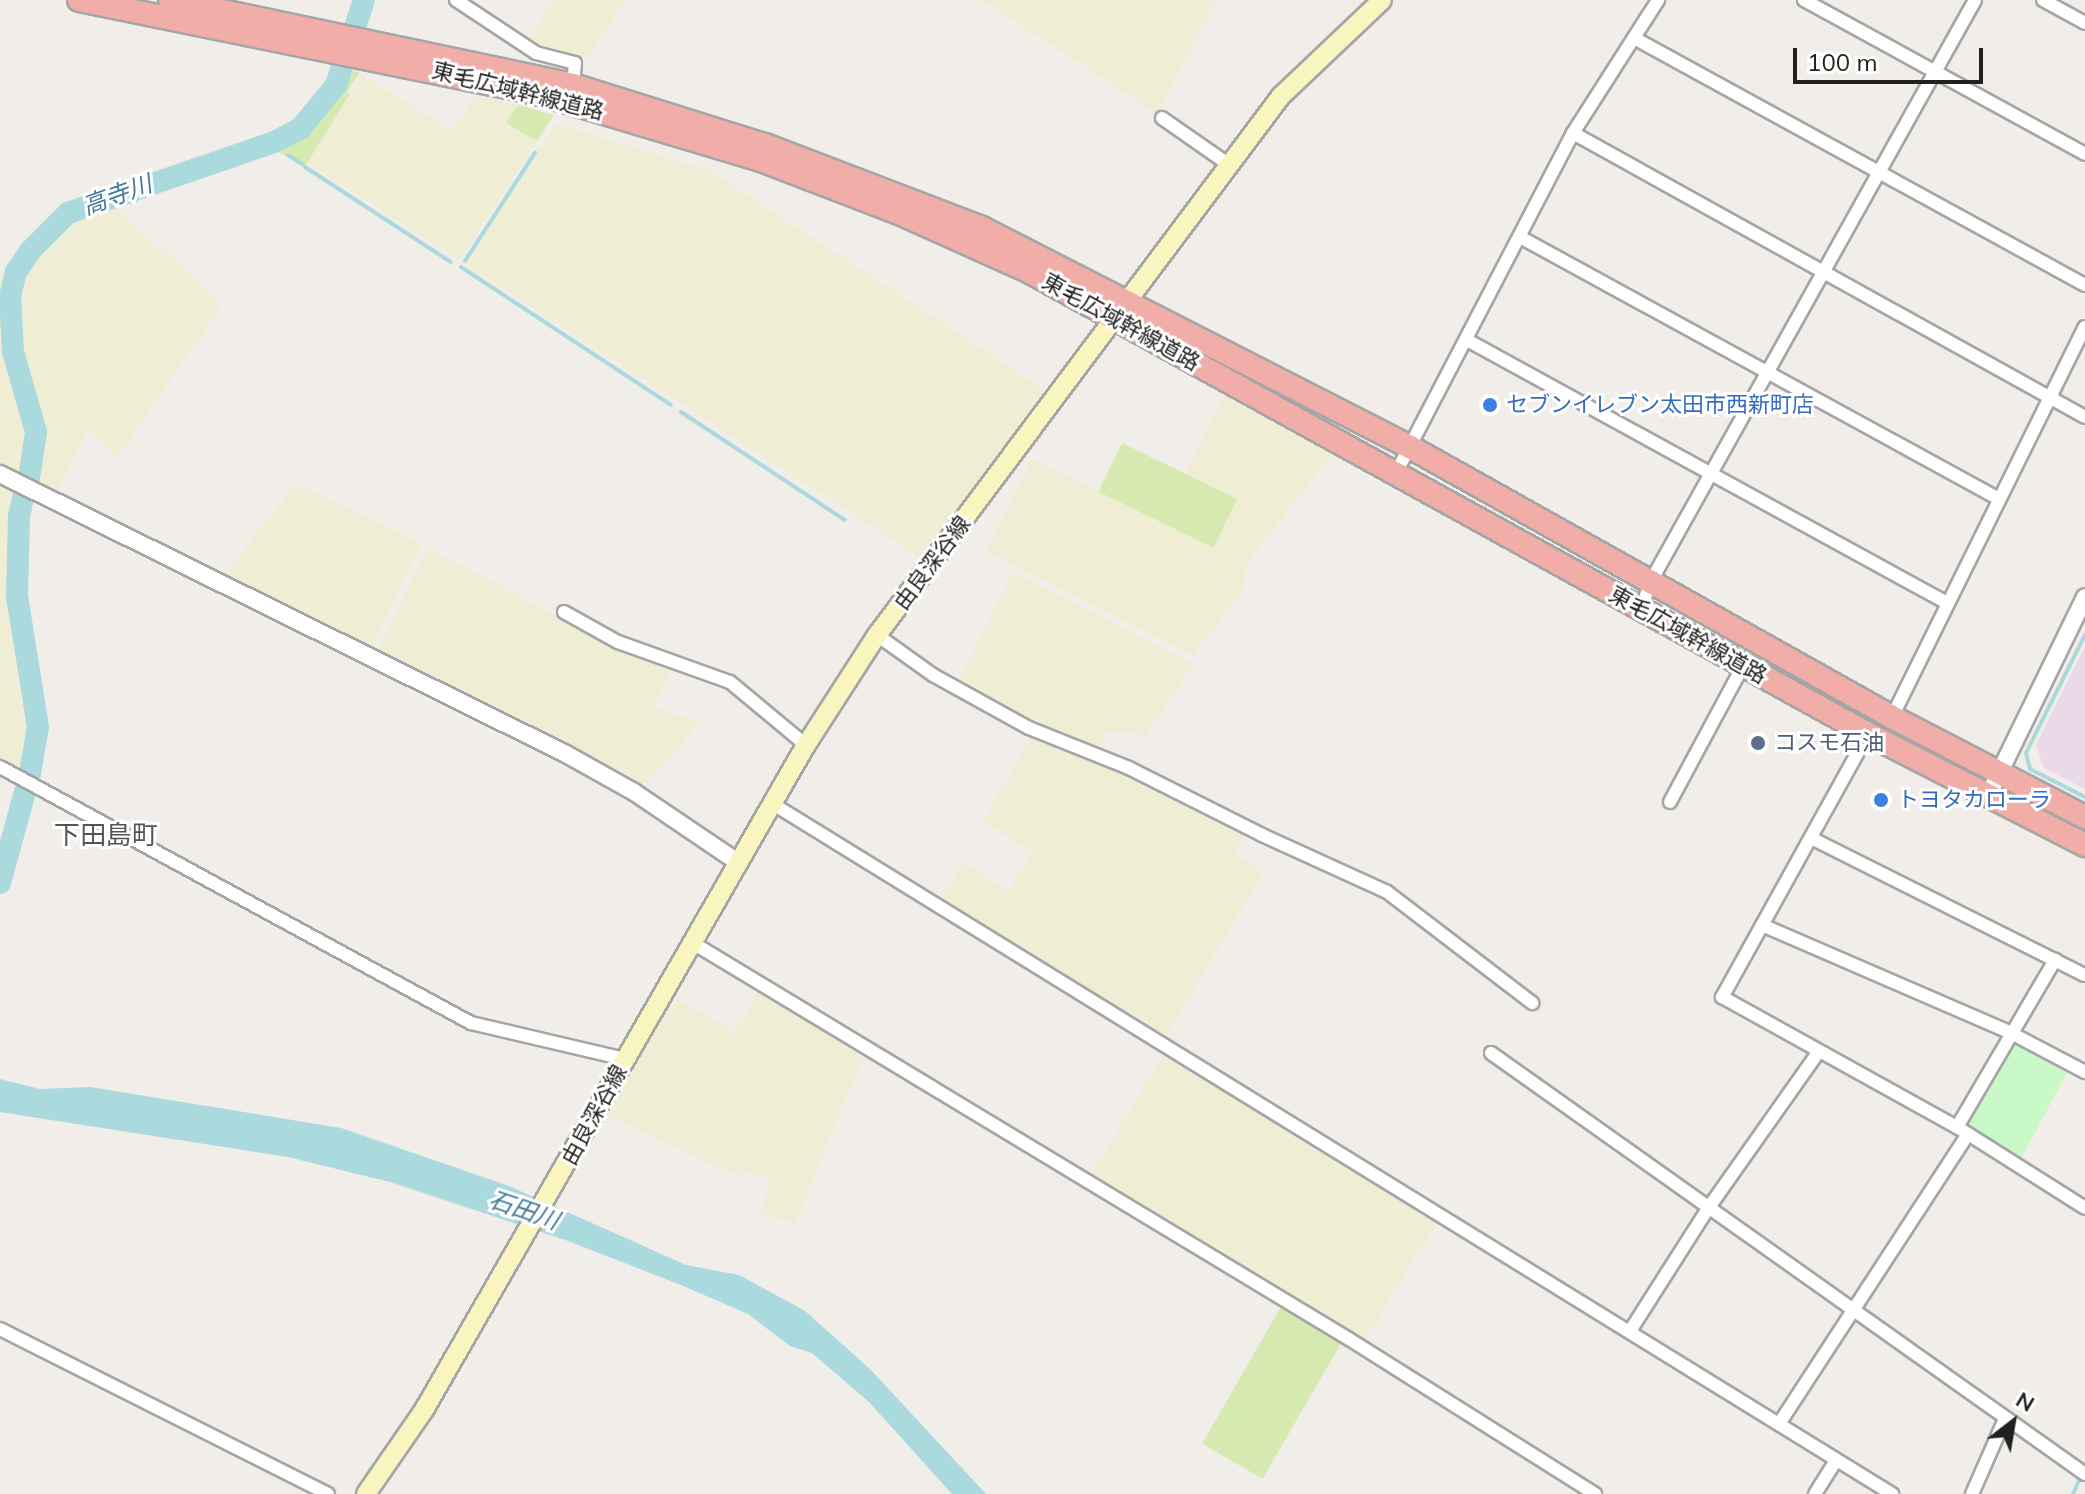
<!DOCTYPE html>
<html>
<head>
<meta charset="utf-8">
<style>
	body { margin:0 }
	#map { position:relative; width:2085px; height:1494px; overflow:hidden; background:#f1ede8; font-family:Mulish,"Noto Sans JP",sans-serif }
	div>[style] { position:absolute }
	.industrial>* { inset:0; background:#eadae9 }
	.farmland>* { inset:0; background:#efeed4; transform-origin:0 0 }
	.grass>* { inset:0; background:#d4eab0; transform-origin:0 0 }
	.park>* { inset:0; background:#caf9c8; transform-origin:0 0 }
	.water>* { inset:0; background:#aad9de }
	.stream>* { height:4px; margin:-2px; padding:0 2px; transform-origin:2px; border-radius:2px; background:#aad9de }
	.river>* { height:22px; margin:-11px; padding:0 11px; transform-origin:11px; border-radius:11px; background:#aad9de }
	.roads { filter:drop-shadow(2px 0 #a5a5a5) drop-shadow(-2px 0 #a5a5a5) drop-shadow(0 2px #a5a5a5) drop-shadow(0 -2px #a5a5a5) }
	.minor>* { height:12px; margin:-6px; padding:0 6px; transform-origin:6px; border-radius:6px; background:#fff }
	.tertiary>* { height:16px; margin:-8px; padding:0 8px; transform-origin:8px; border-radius:8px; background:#fff }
	.secondary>* { height:18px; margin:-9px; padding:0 9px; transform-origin:9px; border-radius:9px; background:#f9f5bf }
	.trunk>* { height:22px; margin:-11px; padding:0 11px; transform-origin:11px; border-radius:11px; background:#f1aea8 }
	.dots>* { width:22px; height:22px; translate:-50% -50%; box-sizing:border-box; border:4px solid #fff; border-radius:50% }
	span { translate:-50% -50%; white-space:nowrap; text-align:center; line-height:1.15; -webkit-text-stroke:6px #fff; paint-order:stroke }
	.street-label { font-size:22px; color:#212121 }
	.shop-label { font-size:22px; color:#366cbe }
	.left { translate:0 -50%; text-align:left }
	.service-label { font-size:22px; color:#4e5e75 }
	.water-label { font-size:24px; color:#447a9a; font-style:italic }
	.quarter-label { font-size:26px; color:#545454 }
	.north { position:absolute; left:1973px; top:1382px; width:80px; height:80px; -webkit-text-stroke:6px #fff; paint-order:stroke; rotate:31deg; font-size:22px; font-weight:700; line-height:32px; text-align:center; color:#212121 }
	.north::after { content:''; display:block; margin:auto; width:28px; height:36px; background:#212121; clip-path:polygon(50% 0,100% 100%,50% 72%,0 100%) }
	.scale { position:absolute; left:1793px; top:48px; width:190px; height:36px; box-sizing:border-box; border:4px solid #212121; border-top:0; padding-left:10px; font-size:24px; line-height:28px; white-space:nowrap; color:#212121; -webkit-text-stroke:6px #fff; paint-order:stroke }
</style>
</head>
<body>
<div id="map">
	<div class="industrial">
		<i style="clip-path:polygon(2085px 646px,2085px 789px,2044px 768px,2036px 745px)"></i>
	</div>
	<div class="farmland">
		<i style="clip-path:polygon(553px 0,625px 0,586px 61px,539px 47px,529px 39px)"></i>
		<i style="clip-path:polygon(982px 0,1216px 0,1160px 111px,1153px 111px)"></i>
		<i style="clip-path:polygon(363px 75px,453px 132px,476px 96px,518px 105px,506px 123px,537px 141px,459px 260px,307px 162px)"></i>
		<i style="clip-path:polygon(556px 124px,711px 171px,1047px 392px,924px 560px,465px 264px)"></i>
		<i style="clip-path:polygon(118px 208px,221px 307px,117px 457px,88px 430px,56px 494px,36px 481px,42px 415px,25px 363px,22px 304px,28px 271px,48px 241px,85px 214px)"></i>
		<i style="clip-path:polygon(0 270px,8px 280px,11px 371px,31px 432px,22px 477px,0 466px)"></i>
		<i style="clip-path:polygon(1223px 396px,1332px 453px,1247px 564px,1242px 591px,1193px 656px,986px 551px,1032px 459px,1210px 545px,1185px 474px)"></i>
		<i style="clip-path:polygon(0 483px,18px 492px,11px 612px,31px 717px,21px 769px,0 758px)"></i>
		<i style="clip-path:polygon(296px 484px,422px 543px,371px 646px,223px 576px)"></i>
		<i style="clip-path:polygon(428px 548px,618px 648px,673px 668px,654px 707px,700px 722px,645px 786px,624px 772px,376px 653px)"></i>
		<i style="clip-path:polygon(1013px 572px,1194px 664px,1146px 735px,1107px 731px,1099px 747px,1033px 721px,959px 680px)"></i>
		<i style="clip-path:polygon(1033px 732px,1248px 830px,1234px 854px,1264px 872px,1166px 1036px,941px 900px,964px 862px,1008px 892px,1032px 853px,984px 821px)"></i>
		<i style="clip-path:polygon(759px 988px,864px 1054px,795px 1223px,761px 1213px,770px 1179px,740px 1169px,737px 1176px,603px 1113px,677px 999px,736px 1032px)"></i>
		<i style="left:1166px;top:1050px;width:320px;height:150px;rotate:31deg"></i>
	</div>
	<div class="grass">
		<i style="clip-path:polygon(347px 70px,360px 72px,347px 92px,350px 94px,304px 168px,290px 153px,286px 157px,277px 150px,141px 197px,137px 203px,130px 204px,126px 198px,297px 137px,326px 108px,342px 86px)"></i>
		<i style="clip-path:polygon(518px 105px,554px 115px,537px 141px,506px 123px)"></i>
		<i style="left:1122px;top:443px;width:128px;height:54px;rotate:26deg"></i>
		<i style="left:1281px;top:1307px;width:70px;height:158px;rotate:30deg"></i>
	</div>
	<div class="park">
		<i style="left:2011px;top:1033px;width:68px;height:108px;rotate:28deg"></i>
	</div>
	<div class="water">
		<i style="clip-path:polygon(0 1079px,40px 1089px,90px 1087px,341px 1128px,509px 1186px,686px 1265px,739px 1275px,805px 1311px,870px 1369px,986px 1494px,952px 1494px,869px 1402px,812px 1353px,790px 1346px,748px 1314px,681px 1285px,568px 1241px,390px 1182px,288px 1157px,0 1112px)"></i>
	</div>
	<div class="stream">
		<i style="left:288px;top:155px;width:17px;rotate:33deg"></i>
		<i style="left:305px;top:167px;width:174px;rotate:33.1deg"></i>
		<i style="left:465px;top:261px;width:129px;rotate:-57.1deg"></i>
		<i style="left:461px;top:267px;width:251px;rotate:33.3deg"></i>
		<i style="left:681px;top:412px;width:196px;rotate:33.4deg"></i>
		<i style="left:2085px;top:635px;width:132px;rotate:116.6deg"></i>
		<i style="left:2026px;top:753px;width:16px;rotate:76deg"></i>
		<i style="left:2030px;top:769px;width:62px;rotate:27deg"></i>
		<i style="left:2073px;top:1494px;width:20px;rotate:-66deg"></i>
	</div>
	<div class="river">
		<i style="left:29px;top:478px;width:47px;rotate:-81.3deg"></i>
		<i style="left:36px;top:432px;width:83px;rotate:-106deg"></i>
		<i style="left:13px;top:352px;width:55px;rotate:-93.1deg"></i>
		<i style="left:10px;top:297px;width:26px;rotate:-77deg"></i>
		<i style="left:16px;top:272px;width:25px;rotate:-56deg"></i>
		<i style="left:30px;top:251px;width:54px;rotate:-45deg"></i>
		<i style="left:68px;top:213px;width:218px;rotate:-19deg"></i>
		<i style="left:274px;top:142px;width:29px;rotate:-27deg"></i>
		<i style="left:300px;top:129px;width:57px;rotate:-50.7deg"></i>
		<i style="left:336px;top:85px;width:89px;rotate:-71.8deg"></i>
		<i style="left:0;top:883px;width:114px;rotate:-74.7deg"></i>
		<i style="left:30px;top:773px;width:47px;rotate:-80.1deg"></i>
		<i style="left:38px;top:727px;width:133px;rotate:-99.1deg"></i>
		<i style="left:17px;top:596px;width:80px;rotate:-88.6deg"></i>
		<i style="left:19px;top:516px;width:22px;rotate:-77deg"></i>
	</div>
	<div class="roads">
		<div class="minor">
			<i style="left:456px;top:0;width:96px;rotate:33.5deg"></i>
			<i style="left:536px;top:53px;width:40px;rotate:14.4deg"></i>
			<i style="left:575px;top:63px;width:22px;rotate:95deg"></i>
			<i style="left:1804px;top:0;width:320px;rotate:28.7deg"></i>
			<i style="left:2043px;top:0;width:48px;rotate:28.7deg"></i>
			<i style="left:1634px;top:38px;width:514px;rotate:28.71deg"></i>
			<i style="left:1162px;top:118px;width:80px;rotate:34.9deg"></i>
			<i style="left:1573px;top:133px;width:585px;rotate:29.02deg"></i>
			<i style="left:1520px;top:237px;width:546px;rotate:28.68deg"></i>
			<i style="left:1467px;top:340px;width:547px;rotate:28.72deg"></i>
			<i style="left:1397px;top:471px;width:381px;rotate:-62.5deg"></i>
			<i style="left:1573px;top:133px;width:158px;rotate:-57.4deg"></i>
			<i style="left:1641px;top:609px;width:30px;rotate:-70deg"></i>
			<i style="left:1651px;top:581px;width:665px;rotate:-60.85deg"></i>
			<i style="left:564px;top:612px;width:62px;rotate:29.1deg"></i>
			<i style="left:618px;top:642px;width:119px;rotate:19.7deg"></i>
			<i style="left:730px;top:682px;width:99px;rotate:39.7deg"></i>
			<i style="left:877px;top:635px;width:69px;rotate:35.5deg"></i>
			<i style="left:933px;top:675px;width:110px;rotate:28.9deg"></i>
			<i style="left:1029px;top:728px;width:108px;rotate:21.8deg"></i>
			<i style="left:1129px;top:768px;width:149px;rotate:26.7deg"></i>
			<i style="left:1262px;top:835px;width:137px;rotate:24.5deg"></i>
			<i style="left:1387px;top:892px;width:183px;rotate:37.4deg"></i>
			<i style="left:1892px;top:717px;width:435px;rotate:-63.7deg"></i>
			<i style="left:1868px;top:734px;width:301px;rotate:119deg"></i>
			<i style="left:1722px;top:997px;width:269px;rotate:29deg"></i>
			<i style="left:1957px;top:1127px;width:151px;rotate:32.3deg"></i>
			<i style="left:0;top:767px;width:536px;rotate:28.53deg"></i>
			<i style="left:471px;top:1023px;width:158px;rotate:13.2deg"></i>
			<i style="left:1670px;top:802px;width:154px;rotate:-61.8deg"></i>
			<i style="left:773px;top:804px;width:1315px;rotate:31.66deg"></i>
			<i style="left:1811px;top:838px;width:306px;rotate:26.6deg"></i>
			<i style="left:1762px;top:925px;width:271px;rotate:23.4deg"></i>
			<i style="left:2011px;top:1033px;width:84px;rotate:27.8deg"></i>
			<i style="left:693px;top:943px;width:766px;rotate:31.12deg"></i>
			<i style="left:1349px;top:1339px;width:291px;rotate:32.2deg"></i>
			<i style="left:1491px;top:1053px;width:728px;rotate:35.33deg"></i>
			<i style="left:1957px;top:1127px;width:194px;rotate:-59.6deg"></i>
			<i style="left:0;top:1329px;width:367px;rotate:26.7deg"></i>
			<i style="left:1630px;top:1331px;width:143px;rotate:-57.5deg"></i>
			<i style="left:1707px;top:1210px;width:194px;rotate:-54.8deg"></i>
			<i style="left:1779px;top:1424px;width:346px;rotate:-56.9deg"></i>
			<i style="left:1815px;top:1494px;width:40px;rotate:-58deg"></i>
			<i style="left:1972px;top:1494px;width:82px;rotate:-66.3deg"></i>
		</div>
		<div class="tertiary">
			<i style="left:0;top:474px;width:631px;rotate:26.32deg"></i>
			<i style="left:566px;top:754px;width:78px;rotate:29.2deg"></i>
			<i style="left:634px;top:792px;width:127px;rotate:34.1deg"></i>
			<i style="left:1988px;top:796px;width:221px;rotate:-64deg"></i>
		</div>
		<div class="secondary">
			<i style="left:366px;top:1494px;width:102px;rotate:-55.4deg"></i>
			<i style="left:424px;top:1410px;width:767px;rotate:-60.13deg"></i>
			<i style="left:806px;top:745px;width:131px;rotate:-57.2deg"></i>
			<i style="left:877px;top:635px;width:674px;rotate:-53.15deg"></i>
			<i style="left:1281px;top:96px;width:139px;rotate:-43.5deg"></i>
		</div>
		<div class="trunk">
			<i style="left:79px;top:0;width:471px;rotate:11.5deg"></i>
			<i style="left:541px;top:94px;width:227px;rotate:16.7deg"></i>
			<i style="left:758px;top:159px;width:151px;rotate:21deg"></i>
			<i style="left:899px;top:213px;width:144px;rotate:24.2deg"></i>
			<i style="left:1030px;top:272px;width:957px;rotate:28.87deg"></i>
			<i style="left:1868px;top:734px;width:244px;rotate:27.1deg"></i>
			<i style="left:170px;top:0;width:412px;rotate:11.9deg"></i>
			<i style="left:573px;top:85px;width:201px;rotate:17.4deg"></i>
			<i style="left:765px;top:145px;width:232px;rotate:20.9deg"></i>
			<i style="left:982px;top:228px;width:481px;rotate:27.1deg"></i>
			<i style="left:1410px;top:447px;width:552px;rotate:29.26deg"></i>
			<i style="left:1892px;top:717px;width:217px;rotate:27.4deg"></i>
		</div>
	</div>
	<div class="dots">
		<i style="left:1490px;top:405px;background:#3f7fe0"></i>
		<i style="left:1758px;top:743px;background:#5c6f8a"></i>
		<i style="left:1881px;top:800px;background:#3f7fe0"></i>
	</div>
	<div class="street-label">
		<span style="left:518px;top:91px;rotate:14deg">東毛広域幹線道路</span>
		<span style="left:1121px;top:322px;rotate:29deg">東毛広域幹線道路</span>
		<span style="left:932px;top:563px;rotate:-53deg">由良深谷線</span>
		<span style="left:1688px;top:635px;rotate:29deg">東毛広域幹線道路</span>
		<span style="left:594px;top:1115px;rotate:-61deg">由良深谷線</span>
	</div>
	<div class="shop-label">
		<span class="left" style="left:1506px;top:405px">セブンイレブン太田市西新町店</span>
		<span class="left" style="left:1897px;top:800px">トヨタカローラ</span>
	</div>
	<div class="service-label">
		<span class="left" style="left:1774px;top:743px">コスモ石油</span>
	</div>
	<div class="water-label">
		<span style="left:117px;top:195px;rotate:-20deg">高寺川</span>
		<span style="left:524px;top:1210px;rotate:19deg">石田川</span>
	</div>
	<div class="quarter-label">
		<span style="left:106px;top:835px">下田島町</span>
	</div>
	<div class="north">N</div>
	<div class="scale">100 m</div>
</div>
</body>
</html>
